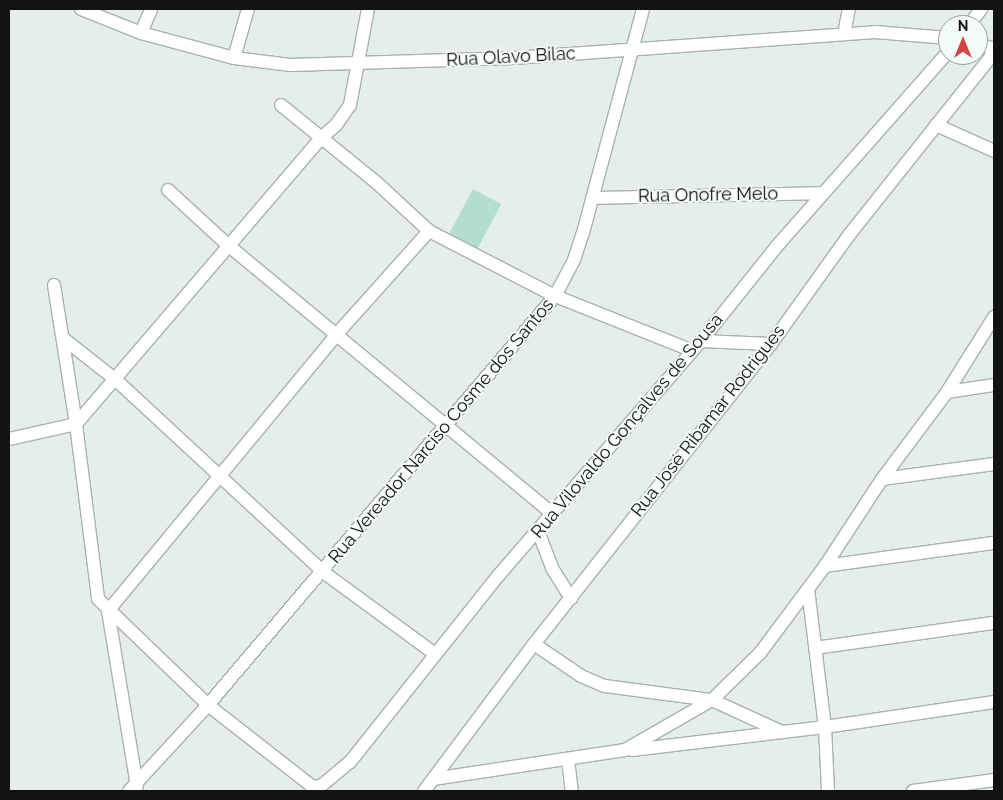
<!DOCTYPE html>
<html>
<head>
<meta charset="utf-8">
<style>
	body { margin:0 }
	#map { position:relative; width:1003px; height:800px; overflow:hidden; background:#e5eeeb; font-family:Raleway,sans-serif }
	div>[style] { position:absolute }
	.green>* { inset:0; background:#b2ddd1; transform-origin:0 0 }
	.roads { filter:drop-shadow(1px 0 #a9b2af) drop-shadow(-1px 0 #a9b2af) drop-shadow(0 1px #a9b2af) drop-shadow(0 -1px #a9b2af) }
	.minor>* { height:12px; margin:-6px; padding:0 6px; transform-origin:6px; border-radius:6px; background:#fff }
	span { translate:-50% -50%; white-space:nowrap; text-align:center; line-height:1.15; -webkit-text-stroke:4px #f3fbf9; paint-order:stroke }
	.street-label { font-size:18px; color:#111413 }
	.frame { position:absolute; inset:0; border:10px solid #111413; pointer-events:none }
	.north { position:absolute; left:938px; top:15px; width:50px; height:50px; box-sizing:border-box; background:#f3fbf9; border:1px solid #999f9d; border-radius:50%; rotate:0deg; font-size:14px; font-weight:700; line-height:20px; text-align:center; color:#111413 }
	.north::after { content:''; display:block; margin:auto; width:18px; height:22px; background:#d24341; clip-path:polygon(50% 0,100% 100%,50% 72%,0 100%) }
</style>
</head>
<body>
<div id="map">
	<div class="green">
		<i style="left:473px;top:189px;width:32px;height:51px;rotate:28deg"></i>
	</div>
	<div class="roads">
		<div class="minor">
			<i style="left:81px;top:9px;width:65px;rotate:21.8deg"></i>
			<i style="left:141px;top:33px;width:96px;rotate:15deg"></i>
			<i style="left:234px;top:58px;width:57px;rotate:7deg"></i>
			<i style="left:291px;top:65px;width:223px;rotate:-1.8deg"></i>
			<i style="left:514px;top:58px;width:362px;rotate:-4.1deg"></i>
			<i style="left:875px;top:32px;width:73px;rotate:4.7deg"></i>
			<i style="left:969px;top:25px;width:20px;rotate:-53deg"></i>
			<i style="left:141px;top:33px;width:26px;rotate:-67deg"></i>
			<i style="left:844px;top:34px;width:25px;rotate:-79deg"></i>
			<i style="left:978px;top:44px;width:17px;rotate:17deg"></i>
			<i style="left:234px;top:58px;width:51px;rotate:-74.1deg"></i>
			<i style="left:281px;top:105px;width:124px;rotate:39.1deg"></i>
			<i style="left:377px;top:183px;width:71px;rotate:42.7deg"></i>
			<i style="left:429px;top:231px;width:142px;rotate:27.3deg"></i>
			<i style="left:555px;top:296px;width:146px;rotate:21.7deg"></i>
			<i style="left:936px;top:125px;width:64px;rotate:24.1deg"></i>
			<i style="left:168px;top:190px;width:83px;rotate:42.6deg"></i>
			<i style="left:229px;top:246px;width:420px;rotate:39.6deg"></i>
			<i style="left:592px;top:198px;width:231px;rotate:-1.2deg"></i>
			<i style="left:54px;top:285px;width:141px;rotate:81deg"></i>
			<i style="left:76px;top:424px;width:176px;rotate:82.8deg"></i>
			<i style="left:98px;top:599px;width:153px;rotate:43.9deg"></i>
			<i style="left:208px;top:705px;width:133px;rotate:38deg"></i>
			<i style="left:313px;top:787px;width:8px;rotate:-7deg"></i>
			<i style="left:321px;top:786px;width:38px;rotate:-40deg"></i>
			<i style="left:350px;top:762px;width:238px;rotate:-51.5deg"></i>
			<i style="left:498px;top:576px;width:311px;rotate:-49.2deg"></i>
			<i style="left:701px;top:341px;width:122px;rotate:-51.3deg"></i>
			<i style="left:777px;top:246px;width:259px;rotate:-48.6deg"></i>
			<i style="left:64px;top:339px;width:66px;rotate:38.3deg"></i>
			<i style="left:116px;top:380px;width:282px;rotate:42.8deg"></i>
			<i style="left:323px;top:572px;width:139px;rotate:36.2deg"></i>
			<i style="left:701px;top:341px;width:70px;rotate:2.5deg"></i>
			<i style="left:947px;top:392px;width:48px;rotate:-8.5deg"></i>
			<i style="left:9px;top:439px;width:69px;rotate:-12.6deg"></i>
			<i style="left:76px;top:424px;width:377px;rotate:-49.4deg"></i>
			<i style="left:321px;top:138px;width:20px;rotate:-41deg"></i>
			<i style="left:336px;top:125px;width:24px;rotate:-55deg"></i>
			<i style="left:350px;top:105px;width:98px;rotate:-79.4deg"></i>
			<i style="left:882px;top:479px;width:113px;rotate:-7.6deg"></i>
			<i style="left:538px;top:531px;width:40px;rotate:69deg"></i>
			<i style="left:552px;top:568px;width:36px;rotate:58deg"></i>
			<i style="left:825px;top:566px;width:171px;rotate:-7.8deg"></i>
			<i style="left:808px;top:589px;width:139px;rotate:83deg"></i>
			<i style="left:825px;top:727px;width:64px;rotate:87.3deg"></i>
			<i style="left:534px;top:644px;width:57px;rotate:34.2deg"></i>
			<i style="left:581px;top:676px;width:26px;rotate:23deg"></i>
			<i style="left:605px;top:686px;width:108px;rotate:7.5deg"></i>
			<i style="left:712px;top:700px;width:77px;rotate:24.6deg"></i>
			<i style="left:815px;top:648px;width:181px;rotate:-8deg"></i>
			<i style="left:632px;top:750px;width:194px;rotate:-6.8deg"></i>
			<i style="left:825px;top:727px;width:171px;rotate:-8.4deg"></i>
			<i style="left:568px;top:760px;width:31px;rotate:83deg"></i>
			<i style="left:433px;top:779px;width:194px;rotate:-8.6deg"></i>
			<i style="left:625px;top:750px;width:100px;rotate:-29.9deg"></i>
			<i style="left:712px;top:700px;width:67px;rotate:-44.4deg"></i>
			<i style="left:760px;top:653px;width:109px;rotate:-53.2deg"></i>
			<i style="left:825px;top:566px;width:104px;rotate:-56.8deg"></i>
			<i style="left:882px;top:479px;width:109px;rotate:-53.2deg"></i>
			<i style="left:947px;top:392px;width:89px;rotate:-57.9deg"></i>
			<i style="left:137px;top:786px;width:177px;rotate:-99.4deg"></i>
			<i style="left:108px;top:611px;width:358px;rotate:-50.4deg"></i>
			<i style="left:336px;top:335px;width:140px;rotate:-48.2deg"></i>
			<i style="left:129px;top:791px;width:117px;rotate:-47.4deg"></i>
			<i style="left:208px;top:705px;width:536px;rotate:-49.69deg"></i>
			<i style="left:555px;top:296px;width:41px;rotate:-62.2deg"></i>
			<i style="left:574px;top:260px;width:28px;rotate:-72deg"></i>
			<i style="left:583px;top:233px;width:232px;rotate:-75deg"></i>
			<i style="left:424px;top:791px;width:184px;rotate:-53.2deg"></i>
			<i style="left:534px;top:644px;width:382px;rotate:-51.7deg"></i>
			<i style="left:771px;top:344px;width:134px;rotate:-54.4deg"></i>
			<i style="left:849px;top:235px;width:233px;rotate:-51.5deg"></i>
			<i style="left:913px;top:791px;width:82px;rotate:-7.7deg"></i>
		</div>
	</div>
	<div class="street-label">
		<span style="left:511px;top:57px;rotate:-3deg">Rua Olavo Bilac</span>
		<span style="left:708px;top:195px;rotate:-1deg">Rua Onofre Melo</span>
		<span style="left:708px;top:421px;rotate:-52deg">Rua José Ribamar Rodrigues</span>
		<span style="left:627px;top:426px;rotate:-50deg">Rua Vilovaldo Gonçalves de Sousa</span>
		<span style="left:441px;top:431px;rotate:-50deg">Rua Vereador Narciso Cosme dos Santos</span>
	</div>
	<div class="frame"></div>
	<div class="north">N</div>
</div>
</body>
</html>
